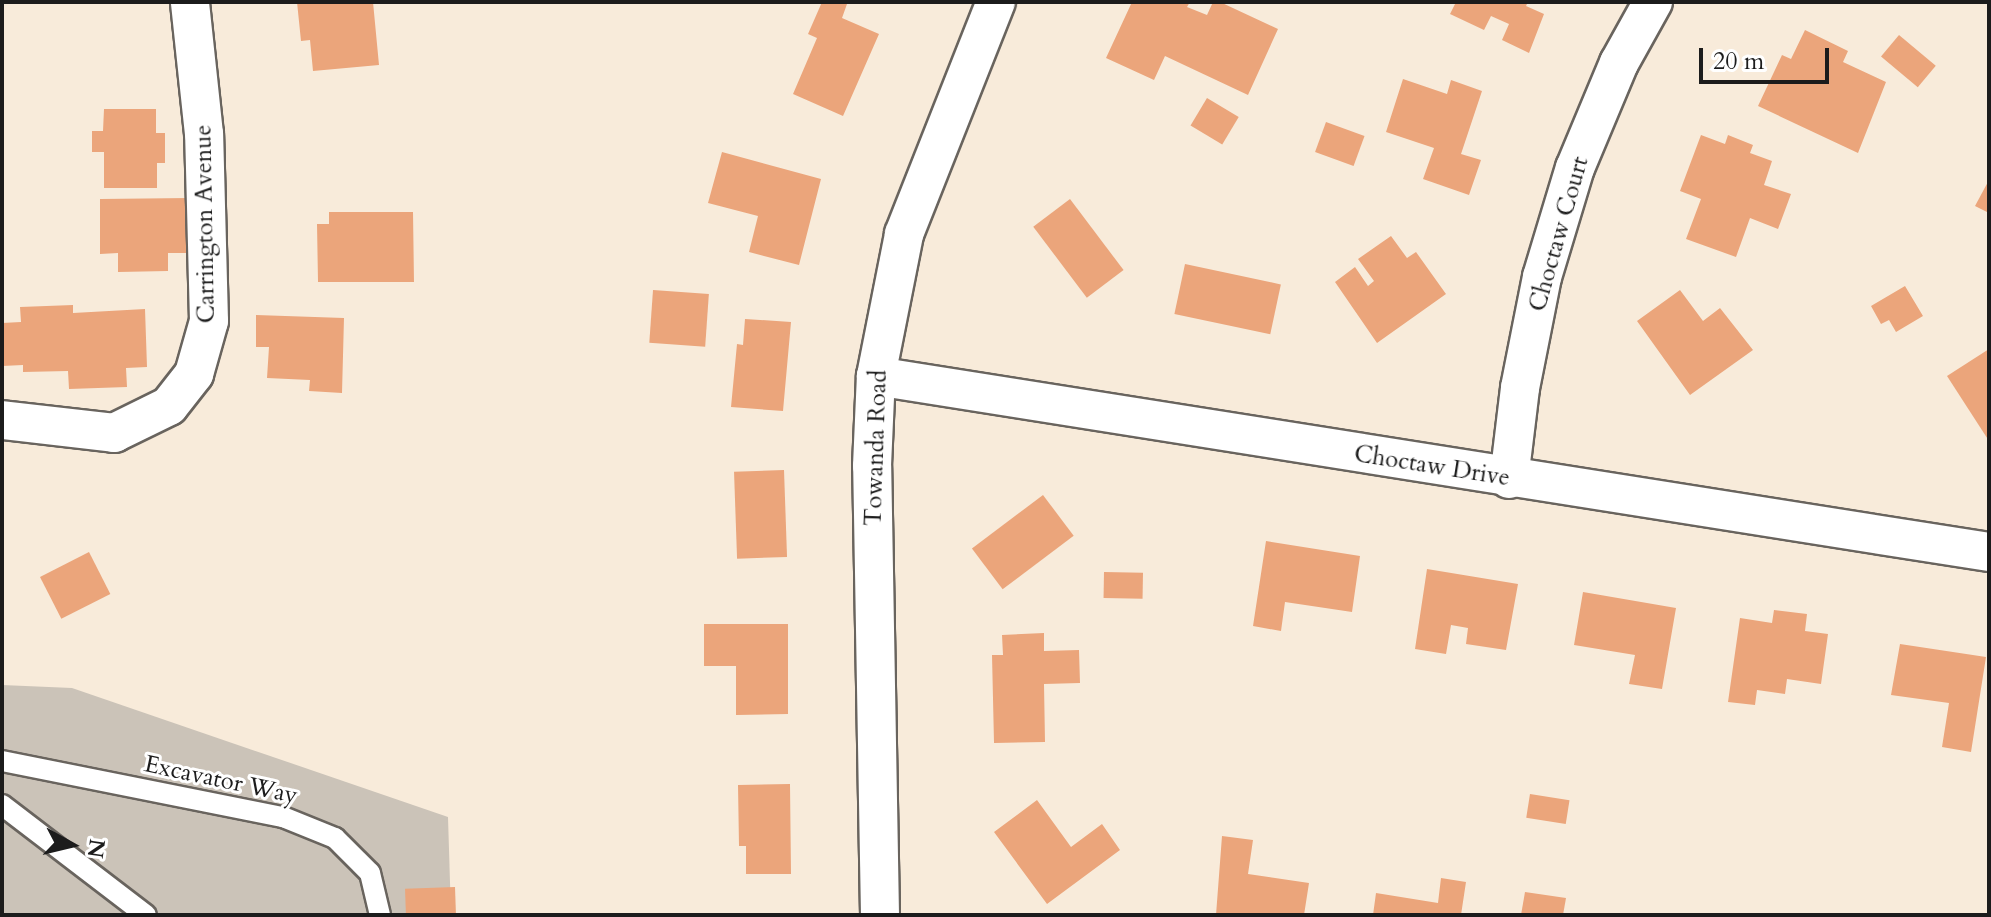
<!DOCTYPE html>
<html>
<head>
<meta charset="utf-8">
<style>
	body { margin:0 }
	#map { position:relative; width:1991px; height:917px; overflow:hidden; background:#f8ebda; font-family:Cardo,serif }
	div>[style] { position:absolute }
	.industrial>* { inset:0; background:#cbc3b8 }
	.building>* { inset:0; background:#eba57b; transform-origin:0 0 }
	.roads { filter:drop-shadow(2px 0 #69645e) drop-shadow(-2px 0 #69645e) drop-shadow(0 2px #69645e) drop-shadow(0 -2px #69645e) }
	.service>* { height:20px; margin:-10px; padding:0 10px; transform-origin:10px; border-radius:10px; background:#fff }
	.minor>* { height:38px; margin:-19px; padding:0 19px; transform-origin:19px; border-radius:19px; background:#fff }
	span { translate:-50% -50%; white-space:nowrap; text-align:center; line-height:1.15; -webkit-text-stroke:6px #fff; paint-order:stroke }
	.street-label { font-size:24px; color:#1c1c1c }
	.frame { position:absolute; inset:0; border:4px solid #1c1c1c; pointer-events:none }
	.north { position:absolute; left:32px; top:805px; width:80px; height:80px; -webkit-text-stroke:6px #fff; paint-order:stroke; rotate:98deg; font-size:22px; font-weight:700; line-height:32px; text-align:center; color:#1c1c1c }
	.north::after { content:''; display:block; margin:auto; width:28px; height:36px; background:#1c1c1c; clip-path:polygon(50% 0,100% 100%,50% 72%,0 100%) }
	.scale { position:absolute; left:1699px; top:48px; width:130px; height:36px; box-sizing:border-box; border:4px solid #1c1c1c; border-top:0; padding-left:10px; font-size:24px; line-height:28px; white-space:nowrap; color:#1c1c1c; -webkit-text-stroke:6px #fff; paint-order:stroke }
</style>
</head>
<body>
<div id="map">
	<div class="industrial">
		<i style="clip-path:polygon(2px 685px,72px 688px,448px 817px,451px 915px,2px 915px)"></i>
	</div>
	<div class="building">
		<i style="clip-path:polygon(297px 2px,373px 2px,379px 65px,313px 71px,310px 40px,301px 41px)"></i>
		<i style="clip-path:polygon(822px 2px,847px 4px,842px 18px,879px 34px,843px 116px,793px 94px,817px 38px,808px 34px)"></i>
		<i style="clip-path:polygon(1132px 2px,1190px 2px,1187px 7px,1207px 15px,1213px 2px,1220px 2px,1278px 29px,1248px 95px,1165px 56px,1154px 80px,1106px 58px)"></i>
		<i style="clip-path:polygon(1456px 2px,1528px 2px,1526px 6px,1544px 14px,1529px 53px,1502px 40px,1509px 24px,1491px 16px,1484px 30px,1450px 14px)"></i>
		<i style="clip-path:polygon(1805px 30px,1848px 51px,1843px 62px,1886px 82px,1858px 153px,1758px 106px,1782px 55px,1791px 59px)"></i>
		<i style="left:1899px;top:35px;width:48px;height:28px;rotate:40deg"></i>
		<i style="clip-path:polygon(1403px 79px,1447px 94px,1451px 80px,1482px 91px,1461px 154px,1481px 160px,1469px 195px,1423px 179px,1434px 148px,1386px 132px)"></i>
		<i style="left:1207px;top:98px;width:37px;height:32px;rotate:31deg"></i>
		<i style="clip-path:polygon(104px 109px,156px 109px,156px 133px,165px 133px,165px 163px,157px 163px,157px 188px,104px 188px,104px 152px,92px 152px,92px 131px,103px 131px)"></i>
		<i style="left:1326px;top:122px;width:41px;height:32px;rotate:20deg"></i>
		<i style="clip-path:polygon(1701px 135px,1725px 144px,1728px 135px,1753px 145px,1750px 153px,1772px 161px,1764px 185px,1791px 194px,1778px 229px,1750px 218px,1736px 257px,1686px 239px,1701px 199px,1680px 191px)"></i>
		<i style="clip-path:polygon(722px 152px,821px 179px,799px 265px,749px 252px,758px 216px,708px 203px)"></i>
		<i style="clip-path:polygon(1989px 180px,1989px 213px,1975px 206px)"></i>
		<i style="clip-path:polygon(189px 198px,190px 253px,168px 253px,168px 271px,118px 272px,118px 253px,100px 254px,100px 199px)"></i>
		<i style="left:1070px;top:199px;width:89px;height:46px;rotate:53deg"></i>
		<i style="clip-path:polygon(329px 212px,413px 212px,414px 282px,318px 282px,317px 224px,329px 224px)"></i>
		<i style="clip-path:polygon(1391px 236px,1407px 258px,1416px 252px,1446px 294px,1377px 343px,1335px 282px,1355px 267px,1368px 286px,1374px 281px,1358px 259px)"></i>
		<i style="left:1185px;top:264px;width:98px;height:51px;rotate:12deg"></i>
		<i style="clip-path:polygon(1905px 286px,1923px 316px,1896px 332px,1889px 320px,1881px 324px,1871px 306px)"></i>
		<i style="left:653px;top:290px;width:56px;height:53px;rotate:4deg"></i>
		<i style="clip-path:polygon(1680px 290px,1703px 321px,1720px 308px,1753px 350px,1690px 395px,1637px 321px)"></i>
		<i style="clip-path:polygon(73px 305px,73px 313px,145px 309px,147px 367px,126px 368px,127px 387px,69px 389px,68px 371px,23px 372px,23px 365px,2px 366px,2px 323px,21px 322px,20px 307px)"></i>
		<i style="clip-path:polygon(256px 315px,344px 318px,342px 393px,309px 391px,310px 380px,267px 378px,269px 347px,256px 347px)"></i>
		<i style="clip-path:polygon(745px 319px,791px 322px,783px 411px,731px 407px,737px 344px,743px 345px)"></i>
		<i style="clip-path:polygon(1989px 349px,1989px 441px,1947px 376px)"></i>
		<i style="left:784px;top:470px;width:87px;height:50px;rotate:88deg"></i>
		<i style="left:1043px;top:495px;width:51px;height:89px;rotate:53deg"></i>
		<i style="clip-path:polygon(1266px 541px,1360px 556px,1352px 612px,1285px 602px,1281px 631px,1253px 626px)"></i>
		<i style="left:89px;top:552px;width:47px;height:55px;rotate:63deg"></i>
		<i style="clip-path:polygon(1427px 569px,1518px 584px,1506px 650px,1466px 644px,1468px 628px,1451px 625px,1446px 654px,1415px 649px)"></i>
		<i style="left:1104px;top:572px;width:39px;height:26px;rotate:1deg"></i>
		<i style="clip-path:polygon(1583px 592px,1676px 608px,1662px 689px,1629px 684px,1635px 655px,1574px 645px)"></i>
		<i style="clip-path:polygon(1774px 610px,1807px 614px,1805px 631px,1828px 634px,1821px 684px,1787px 679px,1785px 694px,1757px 690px,1755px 705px,1728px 702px,1740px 618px,1772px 623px)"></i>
		<i style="clip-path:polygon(704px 624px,788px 624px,788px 714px,736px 715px,736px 666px,704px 666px)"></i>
		<i style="clip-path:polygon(1044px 633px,1044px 651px,1079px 650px,1080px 683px,1044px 684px,1045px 742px,994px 743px,992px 655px,1003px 655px,1002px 635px)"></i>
		<i style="clip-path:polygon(1900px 644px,1986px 657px,1971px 752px,1942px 747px,1949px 703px,1891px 695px)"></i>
		<i style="clip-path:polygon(790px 784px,791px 874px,746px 874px,746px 846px,739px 846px,738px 785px)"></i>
		<i style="left:1530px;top:794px;width:40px;height:24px;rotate:9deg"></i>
		<i style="clip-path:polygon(1037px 800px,1071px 847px,1102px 824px,1120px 850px,1047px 904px,994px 832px)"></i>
		<i style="clip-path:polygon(1222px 836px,1253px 840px,1248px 874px,1309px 883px,1304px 915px,1216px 915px)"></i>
		<i style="clip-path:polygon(1441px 878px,1466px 882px,1461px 915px,1373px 915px,1376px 893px,1438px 903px)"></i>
		<i style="left:455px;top:887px;width:28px;height:50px;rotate:88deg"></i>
		<i style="clip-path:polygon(1525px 892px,1566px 898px,1563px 915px,1521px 915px)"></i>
	</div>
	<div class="roads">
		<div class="service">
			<i style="left:2px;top:761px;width:287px;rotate:11.3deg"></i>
			<i style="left:283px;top:817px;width:56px;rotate:22deg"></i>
			<i style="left:335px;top:838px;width:49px;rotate:45deg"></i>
			<i style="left:370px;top:873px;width:43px;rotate:76.6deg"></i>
			<i style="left:2px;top:805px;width:181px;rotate:37.4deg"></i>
		</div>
		<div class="minor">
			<i style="left:876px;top:376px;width:1127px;rotate:8.99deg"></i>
			<i style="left:2px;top:420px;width:113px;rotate:6.6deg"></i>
			<i style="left:114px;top:433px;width:61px;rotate:-26.1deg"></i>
			<i style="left:169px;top:406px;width:41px;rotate:-52deg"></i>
			<i style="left:194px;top:374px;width:55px;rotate:-74.2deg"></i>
			<i style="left:209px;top:321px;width:187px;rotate:-91.5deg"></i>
			<i style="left:204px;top:134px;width:133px;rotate:-96.1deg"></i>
			<i style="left:1509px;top:479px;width:92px;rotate:-83.1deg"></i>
			<i style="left:1520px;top:388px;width:113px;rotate:-78.8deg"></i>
			<i style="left:1542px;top:277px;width:114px;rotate:-73.2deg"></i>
			<i style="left:1575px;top:168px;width:114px;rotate:-67.3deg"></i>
			<i style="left:1619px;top:63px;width:70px;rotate:-60.9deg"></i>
			<i style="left:880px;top:915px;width:449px;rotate:-91deg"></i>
			<i style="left:872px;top:466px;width:90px;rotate:-87.5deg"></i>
			<i style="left:876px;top:376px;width:145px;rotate:-78.8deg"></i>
			<i style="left:904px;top:234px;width:250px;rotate:-68.4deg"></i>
		</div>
	</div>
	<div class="street-label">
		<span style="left:205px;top:224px;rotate:-91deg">Carrington Avenue</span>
		<span style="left:1559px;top:234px;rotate:-74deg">Choctaw Court</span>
		<span style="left:876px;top:448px;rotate:-88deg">Towanda Road</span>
		<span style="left:1432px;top:466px;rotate:9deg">Choctaw Drive</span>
		<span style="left:221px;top:780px;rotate:12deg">Excavator Way</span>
	</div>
	<div class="frame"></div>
	<div class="north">N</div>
	<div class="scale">20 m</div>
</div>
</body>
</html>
